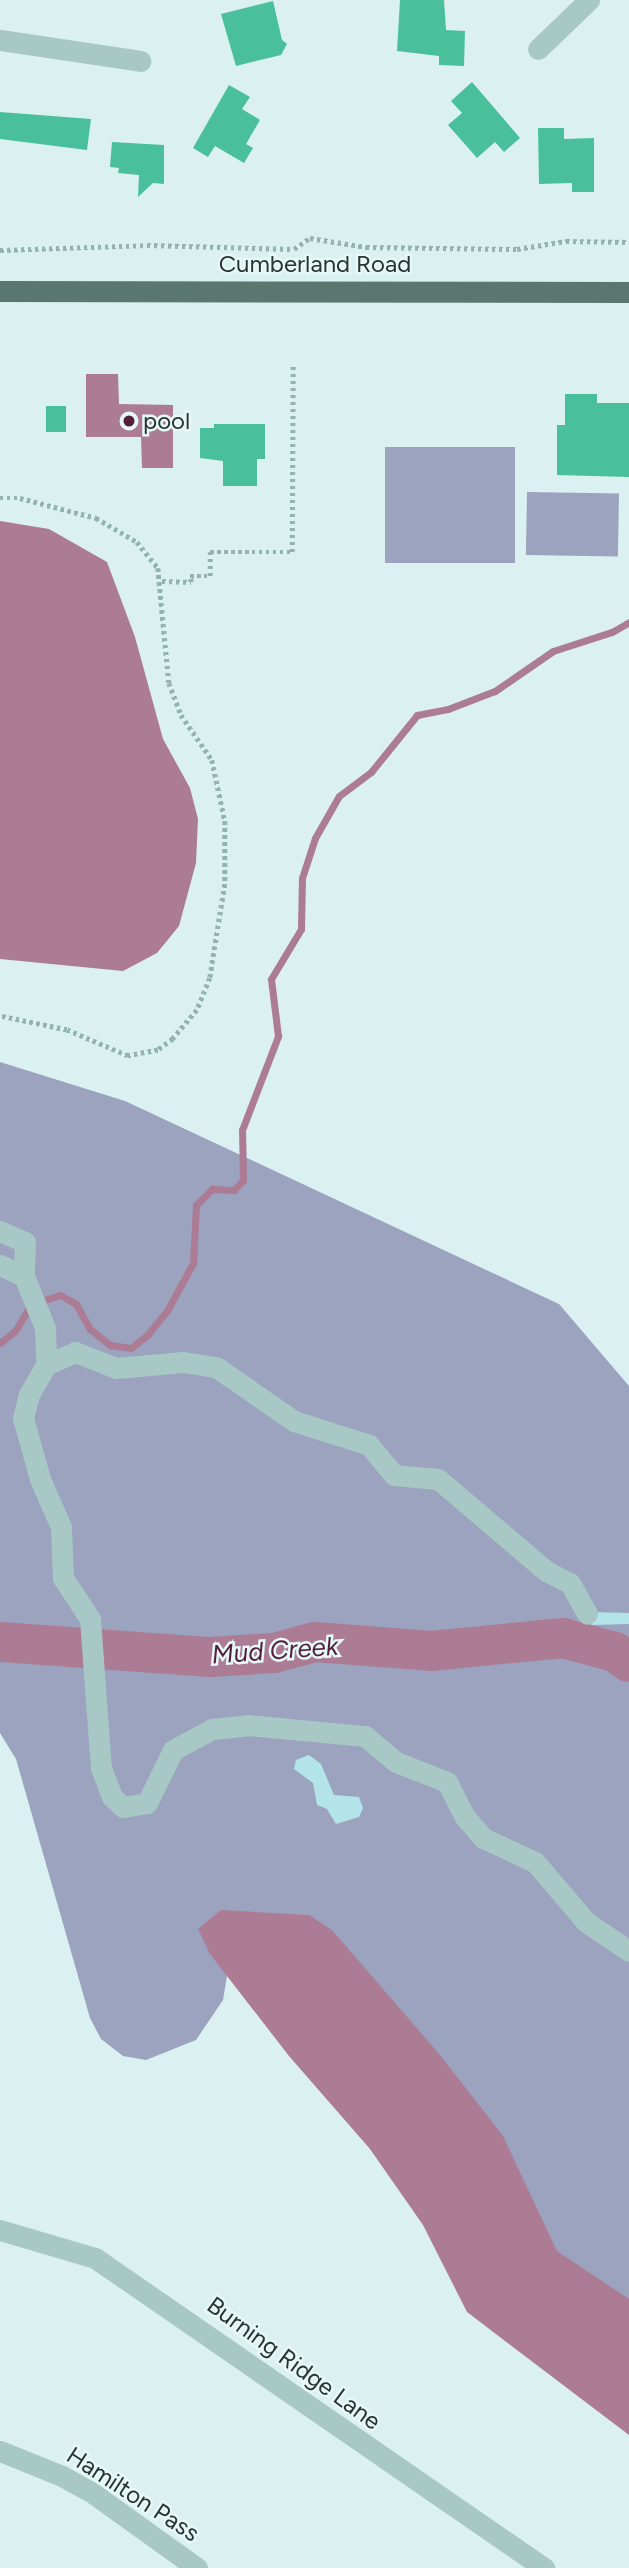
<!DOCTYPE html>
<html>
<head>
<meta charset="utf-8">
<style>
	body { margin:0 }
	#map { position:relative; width:629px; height:2568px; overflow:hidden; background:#dbf0f0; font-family:Figtree,sans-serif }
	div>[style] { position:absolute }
	.green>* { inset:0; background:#9ba3be; transform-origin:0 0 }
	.sand>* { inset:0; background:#b3e4ea }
	.water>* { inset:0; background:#ac7b94 }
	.stream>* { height:7px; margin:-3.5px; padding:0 3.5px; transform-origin:3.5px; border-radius:3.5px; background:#ac7b94 }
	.river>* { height:40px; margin:-20px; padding:0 20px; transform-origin:20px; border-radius:20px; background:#ac7b94 }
	.building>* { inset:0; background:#49c09b; transform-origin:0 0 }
	.path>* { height:4.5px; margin-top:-2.25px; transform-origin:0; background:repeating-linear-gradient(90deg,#92b3af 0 3.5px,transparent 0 7px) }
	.minor>* { height:21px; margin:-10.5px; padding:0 10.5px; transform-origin:10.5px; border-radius:10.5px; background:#a7c8c5 }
	.major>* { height:21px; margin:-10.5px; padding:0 10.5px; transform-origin:10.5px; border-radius:10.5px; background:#597670 }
	.dots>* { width:19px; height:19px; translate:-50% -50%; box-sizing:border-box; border:4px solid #e7f8f8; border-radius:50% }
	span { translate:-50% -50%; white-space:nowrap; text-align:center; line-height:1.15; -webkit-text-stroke:5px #e7f8f8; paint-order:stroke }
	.street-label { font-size:24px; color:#273431 }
	.poi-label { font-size:24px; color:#273431 }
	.left { translate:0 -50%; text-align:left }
	.water-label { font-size:26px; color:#541f39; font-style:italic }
</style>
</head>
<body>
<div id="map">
	<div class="green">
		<i style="left:385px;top:447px;width:130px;height:116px"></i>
		<i style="left:527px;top:492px;width:92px;height:63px;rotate:1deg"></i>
		<i style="clip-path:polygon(0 1062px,125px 1101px,559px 1304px,629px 1386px,629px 2366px,232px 1946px,223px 2000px,196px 2040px,146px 2060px,123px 2056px,101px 2039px,90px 2018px,16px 1759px,0 1733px)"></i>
	</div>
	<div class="sand">
		<i style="clip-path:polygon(591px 1612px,629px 1613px,629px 1624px,592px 1625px,588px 1623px)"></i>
		<i style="clip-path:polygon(309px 1755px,321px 1764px,334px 1795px,359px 1797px,363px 1808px,359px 1817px,336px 1824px,327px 1809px,317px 1805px,313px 1783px,294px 1769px,296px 1760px)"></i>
	</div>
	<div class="water">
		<i style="clip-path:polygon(86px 374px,118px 374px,119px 404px,173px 405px,173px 468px,142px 468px,141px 437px,86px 437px)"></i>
		<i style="clip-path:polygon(0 521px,49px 529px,107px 562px,135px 637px,163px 739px,190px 788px,198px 819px,196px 863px,179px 926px,157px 953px,123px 971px,0 959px)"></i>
		<i style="clip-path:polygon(221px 1910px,309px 1915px,332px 1930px,440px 2055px,503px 2136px,557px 2251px,629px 2299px,629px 2435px,467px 2312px,423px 2225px,370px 2149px,289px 2056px,210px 1954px,198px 1929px)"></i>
	</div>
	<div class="stream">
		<i style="left:0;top:1343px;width:19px;rotate:-39deg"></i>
		<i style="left:15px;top:1331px;width:31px;rotate:-59deg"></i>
		<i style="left:31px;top:1304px;width:30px;rotate:-17deg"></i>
		<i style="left:60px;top:1295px;width:18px;rotate:29deg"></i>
		<i style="left:76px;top:1304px;width:29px;rotate:61deg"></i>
		<i style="left:90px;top:1329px;width:26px;rotate:39deg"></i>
		<i style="left:110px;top:1345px;width:21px;rotate:8deg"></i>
		<i style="left:131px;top:1348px;width:22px;rotate:-39deg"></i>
		<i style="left:148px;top:1334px;width:32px;rotate:-51deg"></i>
		<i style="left:168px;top:1309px;width:52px;rotate:-61.5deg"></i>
		<i style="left:193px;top:1263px;width:58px;rotate:-87deg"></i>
		<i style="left:196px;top:1205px;width:23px;rotate:-45deg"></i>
		<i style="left:212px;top:1189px;width:22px;rotate:3deg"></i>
		<i style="left:234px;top:1190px;width:13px;rotate:-48deg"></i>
		<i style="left:243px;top:1180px;width:50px;rotate:-91.1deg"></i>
		<i style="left:242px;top:1130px;width:101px;rotate:-69deg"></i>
		<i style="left:278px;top:1036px;width:57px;rotate:-97deg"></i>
		<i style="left:271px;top:979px;width:58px;rotate:-59deg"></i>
		<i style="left:301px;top:929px;width:51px;rotate:-88.9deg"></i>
		<i style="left:302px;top:878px;width:42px;rotate:-72deg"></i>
		<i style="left:315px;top:838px;width:48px;rotate:-60.3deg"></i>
		<i style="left:339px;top:796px;width:40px;rotate:-37deg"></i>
		<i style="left:371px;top:772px;width:73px;rotate:-51.1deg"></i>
		<i style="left:417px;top:715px;width:32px;rotate:-11deg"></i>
		<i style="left:448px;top:709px;width:50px;rotate:-21deg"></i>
		<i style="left:495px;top:691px;width:70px;rotate:-34.6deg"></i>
		<i style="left:553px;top:651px;width:62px;rotate:-17.9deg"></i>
		<i style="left:612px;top:632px;width:20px;rotate:-30deg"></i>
	</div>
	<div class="river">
		<i style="left:0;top:1642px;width:211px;rotate:4.1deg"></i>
		<i style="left:210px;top:1657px;width:64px;rotate:-3.6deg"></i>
		<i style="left:274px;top:1653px;width:42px;rotate:-15deg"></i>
		<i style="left:315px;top:1642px;width:116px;rotate:4.4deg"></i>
		<i style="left:431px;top:1651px;width:133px;rotate:-5.6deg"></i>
		<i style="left:563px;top:1638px;width:54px;rotate:15.1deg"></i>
		<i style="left:615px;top:1652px;width:17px;rotate:36deg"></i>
	</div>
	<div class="building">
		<i style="clip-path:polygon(400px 0,444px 0,446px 30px,465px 31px,464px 66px,439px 65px,439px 56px,397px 51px)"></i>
		<i style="clip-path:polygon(273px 1px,282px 40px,287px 44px,281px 55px,236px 66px,221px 14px)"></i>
		<i style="clip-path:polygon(472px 82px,520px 138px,504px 152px,495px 142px,477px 158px,448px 125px,462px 113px,451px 101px)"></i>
		<i style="clip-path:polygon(229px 85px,250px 97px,242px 109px,260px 120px,246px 144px,253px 148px,244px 163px,215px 146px,208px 157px,193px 148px)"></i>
		<i style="clip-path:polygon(0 112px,91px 119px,87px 150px,0 139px)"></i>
		<i style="clip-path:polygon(538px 128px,564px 128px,564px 139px,594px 138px,594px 192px,572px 192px,572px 183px,539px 184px)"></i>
		<i style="clip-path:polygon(112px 142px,164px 145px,164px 184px,153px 183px,138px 197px,139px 175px,118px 173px,119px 168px,110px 167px)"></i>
		<i style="clip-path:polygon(565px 394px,597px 394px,597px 403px,629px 403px,629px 477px,557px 475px,557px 425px,565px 425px)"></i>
		<i style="left:46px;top:406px;width:20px;height:26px"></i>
		<i style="clip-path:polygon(214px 424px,265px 424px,265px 459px,257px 459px,257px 486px,223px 486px,223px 461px,200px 458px,200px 428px,214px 428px)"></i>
	</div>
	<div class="path">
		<i style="left:0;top:250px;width:147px;rotate:-1.9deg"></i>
		<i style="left:147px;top:245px;width:147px;rotate:1.6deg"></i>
		<i style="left:294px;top:249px;width:19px;rotate:-35deg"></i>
		<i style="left:310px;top:238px;width:57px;rotate:9.1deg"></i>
		<i style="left:366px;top:247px;width:151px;rotate:0.8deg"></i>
		<i style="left:517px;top:249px;width:50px;rotate:-9.3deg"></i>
		<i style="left:566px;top:241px;width:63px;rotate:0.9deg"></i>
		<i style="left:0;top:498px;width:20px"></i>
		<i style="left:20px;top:498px;width:79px;rotate:14.7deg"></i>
		<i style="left:96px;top:518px;width:48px;rotate:30.3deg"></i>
		<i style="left:137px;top:542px;width:33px;rotate:51deg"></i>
		<i style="left:158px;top:568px;width:116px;rotate:84.5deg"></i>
		<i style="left:169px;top:683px;width:34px;rotate:69deg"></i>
		<i style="left:181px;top:715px;width:55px;rotate:55.4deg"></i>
		<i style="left:212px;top:760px;width:62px;rotate:78deg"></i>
		<i style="left:225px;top:821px;width:63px;rotate:90deg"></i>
		<i style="left:225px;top:884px;width:95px;rotate:99.1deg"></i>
		<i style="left:210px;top:978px;width:35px;rotate:112deg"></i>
		<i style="left:197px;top:1010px;width:38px;rotate:130deg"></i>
		<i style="left:173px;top:1039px;width:19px;rotate:144deg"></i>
		<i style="left:158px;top:1050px;width:31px;rotate:169deg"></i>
		<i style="left:128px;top:1056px;width:66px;rotate:-156.9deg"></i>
		<i style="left:67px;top:1030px;width:68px;rotate:-168.2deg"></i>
		<i style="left:162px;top:581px;width:29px;rotate:2deg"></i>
		<i style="left:191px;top:582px;width:6px;rotate:-99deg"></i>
		<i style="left:190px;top:576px;width:20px"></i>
		<i style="left:210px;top:576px;width:24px;rotate:-90deg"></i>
		<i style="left:210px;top:552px;width:82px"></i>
		<i style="left:292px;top:552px;width:186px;rotate:-89.7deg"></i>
	</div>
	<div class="minor">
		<i style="left:0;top:40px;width:142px;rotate:8.5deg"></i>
		<i style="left:538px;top:49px;width:71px;rotate:-43.9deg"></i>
		<i style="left:0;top:1231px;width:27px;rotate:24deg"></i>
		<i style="left:25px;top:1242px;width:34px;rotate:92deg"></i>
		<i style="left:0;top:1265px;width:26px;rotate:25deg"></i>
		<i style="left:24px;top:1276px;width:56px;rotate:68deg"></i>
		<i style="left:45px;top:1328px;width:37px;rotate:88deg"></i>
		<i style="left:46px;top:1365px;width:34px;rotate:120deg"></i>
		<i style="left:29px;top:1394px;width:25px;rotate:104deg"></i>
		<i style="left:23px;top:1418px;width:63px;rotate:74.4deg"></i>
		<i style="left:40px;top:1479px;width:52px;rotate:66.4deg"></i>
		<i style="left:61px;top:1527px;width:51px;rotate:87.8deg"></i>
		<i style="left:63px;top:1578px;width:49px;rotate:56.6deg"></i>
		<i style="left:90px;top:1619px;width:149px;rotate:85.8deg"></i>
		<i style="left:101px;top:1768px;width:31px;rotate:69deg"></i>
		<i style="left:112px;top:1797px;width:15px;rotate:42deg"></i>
		<i style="left:123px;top:1807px;width:24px;rotate:-9deg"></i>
		<i style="left:147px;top:1803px;width:59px;rotate:-63.9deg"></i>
		<i style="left:173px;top:1750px;width:44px;rotate:-28.3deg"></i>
		<i style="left:212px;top:1729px;width:36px;rotate:-6deg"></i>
		<i style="left:248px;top:1725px;width:118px;rotate:5.4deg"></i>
		<i style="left:365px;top:1736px;width:40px;rotate:40deg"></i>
		<i style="left:396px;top:1762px;width:55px;rotate:21.4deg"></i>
		<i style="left:447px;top:1782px;width:39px;rotate:63deg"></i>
		<i style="left:465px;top:1817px;width:28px;rotate:49deg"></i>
		<i style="left:483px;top:1838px;width:57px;rotate:24.8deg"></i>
		<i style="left:535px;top:1862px;width:79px;rotate:49.6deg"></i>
		<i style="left:586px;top:1922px;width:52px;rotate:34deg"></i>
		<i style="left:46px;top:1365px;width:32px;rotate:-24deg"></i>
		<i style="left:75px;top:1352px;width:44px;rotate:21.3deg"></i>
		<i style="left:116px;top:1368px;width:67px;rotate:-5.1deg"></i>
		<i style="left:183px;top:1362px;width:33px;rotate:9deg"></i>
		<i style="left:216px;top:1367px;width:95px;rotate:34.7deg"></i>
		<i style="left:294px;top:1421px;width:79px;rotate:17.7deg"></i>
		<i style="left:369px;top:1445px;width:39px;rotate:50deg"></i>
		<i style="left:394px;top:1475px;width:44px;rotate:5.2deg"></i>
		<i style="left:438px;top:1479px;width:142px;rotate:40.4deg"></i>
		<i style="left:546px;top:1571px;width:27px;rotate:27deg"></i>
		<i style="left:570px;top:1583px;width:35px;rotate:61deg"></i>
		<i style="left:0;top:2230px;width:99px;rotate:16.4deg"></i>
		<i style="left:95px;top:2258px;width:546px;rotate:34.62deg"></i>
		<i style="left:0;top:2451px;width:67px;rotate:22deg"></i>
		<i style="left:62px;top:2476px;width:37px;rotate:29deg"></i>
		<i style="left:94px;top:2494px;width:127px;rotate:35.7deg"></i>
	</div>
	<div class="major">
		<i style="left:0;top:291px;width:629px;rotate:0.09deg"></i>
	</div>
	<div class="dots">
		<i style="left:129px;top:421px;background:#541f39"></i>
	</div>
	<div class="street-label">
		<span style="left:315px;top:264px">Cumberland Road</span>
		<span style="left:294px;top:2363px;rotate:36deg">Burning Ridge Lane</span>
		<span style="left:133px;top:2494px;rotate:33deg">Hamilton Pass</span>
	</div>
	<div class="poi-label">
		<span class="left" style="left:143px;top:421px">pool</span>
	</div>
	<div class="water-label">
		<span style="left:275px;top:1651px;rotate:-4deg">Mud Creek</span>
	</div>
</div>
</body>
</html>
